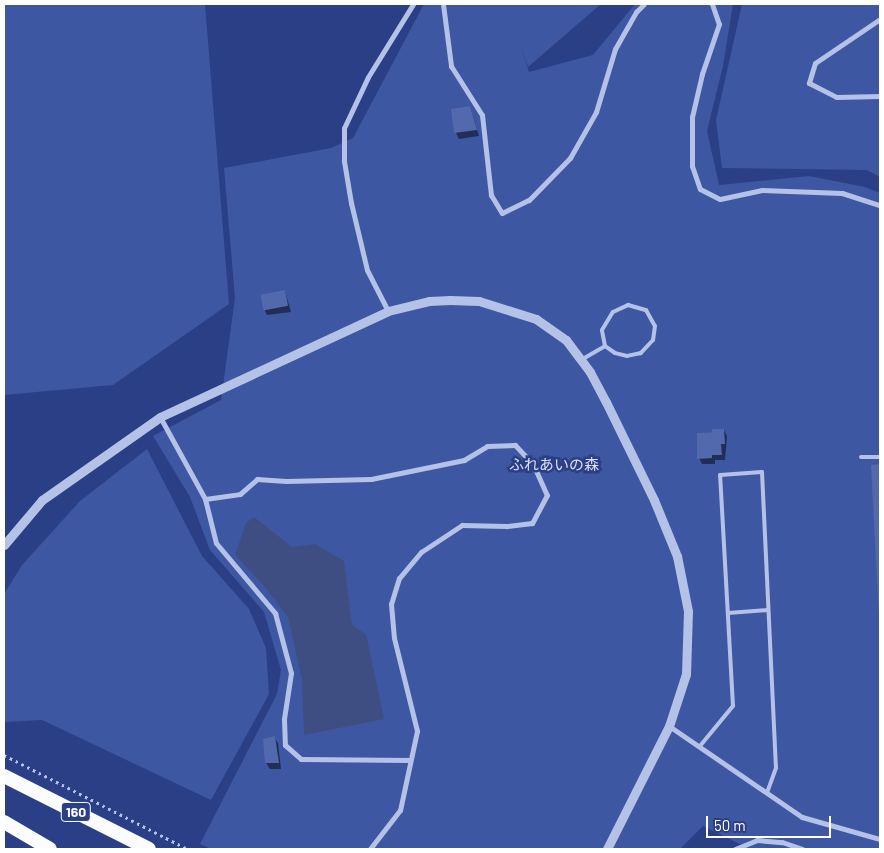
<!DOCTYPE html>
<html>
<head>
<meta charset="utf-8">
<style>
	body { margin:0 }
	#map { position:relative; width:884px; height:853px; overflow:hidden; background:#2a3f86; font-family:Barlow,"Noto Sans JP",sans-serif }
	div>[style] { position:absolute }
	.green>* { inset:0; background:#3e57a2 }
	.water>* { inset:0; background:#3f4e82 }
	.shadow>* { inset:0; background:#0007 }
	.building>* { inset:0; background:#5269ad; transform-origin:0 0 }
	.path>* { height:3px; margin-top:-1.5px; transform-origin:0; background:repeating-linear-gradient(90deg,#b5c2e8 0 2.5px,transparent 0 6.5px) }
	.service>* { height:4px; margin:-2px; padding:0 2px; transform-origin:2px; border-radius:2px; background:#b5c2e8 }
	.minor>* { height:5px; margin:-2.5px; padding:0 2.5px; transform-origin:2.5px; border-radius:2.5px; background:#b5c2e8 }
	.tertiary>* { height:9px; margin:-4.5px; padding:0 4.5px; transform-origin:4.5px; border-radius:4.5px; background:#b5c2e8 }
	.trunk>* { height:14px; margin:-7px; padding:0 7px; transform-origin:7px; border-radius:7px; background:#fbfcfe }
	span { translate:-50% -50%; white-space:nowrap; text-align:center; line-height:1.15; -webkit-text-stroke:5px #2a3f86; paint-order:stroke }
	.shield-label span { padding:1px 4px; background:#2a3f86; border:1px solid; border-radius:4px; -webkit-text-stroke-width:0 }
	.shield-label { font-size:14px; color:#fff; font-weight:700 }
	.park-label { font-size:15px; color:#d9e0f6 }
	.frame { position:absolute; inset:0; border:5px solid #fff; pointer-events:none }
	.scale { position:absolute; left:706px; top:816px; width:125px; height:22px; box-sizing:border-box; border:2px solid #fff; border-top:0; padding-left:6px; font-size:15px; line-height:18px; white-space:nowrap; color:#fff; -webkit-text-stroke:4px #2a3f86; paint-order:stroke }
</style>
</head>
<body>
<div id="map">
	<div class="green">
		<i style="clip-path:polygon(4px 4px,205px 4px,229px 304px,113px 385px,4px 395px)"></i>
		<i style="clip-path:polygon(424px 4px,601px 4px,528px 67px,521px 47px,529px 72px,593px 55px,635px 4px,733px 4px,723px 66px,707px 131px,719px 185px,809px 176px,865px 187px,880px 193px,880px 849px,750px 849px,703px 826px,680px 849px,211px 849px,200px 844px,277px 694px,281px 670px,264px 612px,210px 550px,190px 497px,153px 436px,221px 400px,235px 298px,224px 168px,331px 148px,353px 138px)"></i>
		<i style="clip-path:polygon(742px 4px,880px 4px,880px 177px,867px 170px,722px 168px,716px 120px)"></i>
		<i style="clip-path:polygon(147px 449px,202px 556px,249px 609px,266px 648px,269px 694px,211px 800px,42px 720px,4px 722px,4px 594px,22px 565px,80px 501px)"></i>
	</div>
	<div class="water">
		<i style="clip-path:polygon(254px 517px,292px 547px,315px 544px,344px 561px,352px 625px,366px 634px,384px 719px,304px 735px,302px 680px,288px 617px,265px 587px,235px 555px,246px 523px)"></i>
	</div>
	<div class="shadow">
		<i style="clip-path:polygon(470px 107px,479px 136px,459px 139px,456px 133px)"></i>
		<i style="clip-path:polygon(285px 291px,291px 312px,267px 315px,264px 309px)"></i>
		<i style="clip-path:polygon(724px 430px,727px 436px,725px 460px,715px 460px,715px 464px,702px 464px,699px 458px,698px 434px)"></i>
		<i style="clip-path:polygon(872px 466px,880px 466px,880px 623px)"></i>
		<i style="clip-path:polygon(274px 737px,278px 743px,281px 769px,270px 769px,266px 763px,265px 740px)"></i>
	</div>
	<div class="building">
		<i style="clip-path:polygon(470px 106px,477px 130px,454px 133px,451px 109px)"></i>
		<i style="left:285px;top:290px;width:16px;height:25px;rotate:79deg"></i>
		<i style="clip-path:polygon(712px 429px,724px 429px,725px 444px,721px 444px,722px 455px,712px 455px,712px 458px,697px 459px,697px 433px,712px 432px)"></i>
		<i style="clip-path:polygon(880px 464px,880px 617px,879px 617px,871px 465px)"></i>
		<i style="clip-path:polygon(275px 736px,279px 763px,265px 763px,263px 739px)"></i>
	</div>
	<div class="path">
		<i style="left:4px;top:755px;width:207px;rotate:27.1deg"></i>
	</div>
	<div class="service">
		<i style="left:581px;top:360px;width:28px;rotate:-30deg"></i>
		<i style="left:605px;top:346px;width:16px;rotate:-101deg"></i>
		<i style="left:602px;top:330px;width:21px;rotate:-59deg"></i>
		<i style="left:613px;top:312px;width:17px;rotate:-25deg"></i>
		<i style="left:628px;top:305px;width:19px;rotate:16deg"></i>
		<i style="left:646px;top:310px;width:18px;rotate:61deg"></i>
		<i style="left:655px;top:326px;width:14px;rotate:98deg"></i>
		<i style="left:653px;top:340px;width:18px;rotate:133deg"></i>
		<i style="left:641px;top:353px;width:14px;rotate:168deg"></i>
		<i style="left:627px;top:356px;width:12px;rotate:-166deg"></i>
		<i style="left:615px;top:353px;width:12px;rotate:-145deg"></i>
		<i style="left:861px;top:457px;width:19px"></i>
		<i style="left:728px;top:613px;width:40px;rotate:-4.3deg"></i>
		<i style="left:700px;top:746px;width:52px;rotate:-50.5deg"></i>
		<i style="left:733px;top:706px;width:231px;rotate:-93.2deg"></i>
		<i style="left:720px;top:475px;width:42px;rotate:-4.1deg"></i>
		<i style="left:762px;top:472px;width:296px;rotate:87.3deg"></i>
		<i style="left:776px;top:768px;width:27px;rotate:110deg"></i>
	</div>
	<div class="minor">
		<i style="left:443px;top:4px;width:63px;rotate:82.6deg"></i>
		<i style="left:451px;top:66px;width:58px;rotate:57.7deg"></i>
		<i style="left:482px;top:115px;width:81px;rotate:83.6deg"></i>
		<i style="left:491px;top:195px;width:21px;rotate:59deg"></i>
		<i style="left:502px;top:213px;width:30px;rotate:-26deg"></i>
		<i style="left:529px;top:200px;width:59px;rotate:-45.7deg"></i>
		<i style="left:570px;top:158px;width:53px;rotate:-60.5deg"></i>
		<i style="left:596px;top:112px;width:66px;rotate:-73.2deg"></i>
		<i style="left:615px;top:49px;width:43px;rotate:-60.4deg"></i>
		<i style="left:636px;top:12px;width:11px;rotate:-45deg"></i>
		<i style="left:712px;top:4px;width:21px;rotate:71deg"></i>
		<i style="left:719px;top:24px;width:53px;rotate:108.8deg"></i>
		<i style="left:702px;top:74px;width:44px;rotate:103.1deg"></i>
		<i style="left:692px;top:117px;width:49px;rotate:90deg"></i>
		<i style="left:692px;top:166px;width:24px;rotate:71deg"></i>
		<i style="left:700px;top:189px;width:22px;rotate:27deg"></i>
		<i style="left:720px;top:199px;width:43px;rotate:-12.1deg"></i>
		<i style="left:762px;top:190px;width:80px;rotate:2.1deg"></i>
		<i style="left:842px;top:193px;width:40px;rotate:18deg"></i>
		<i style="left:880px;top:19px;width:78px;rotate:145.9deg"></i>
		<i style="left:815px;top:63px;width:21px;rotate:107deg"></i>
		<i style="left:809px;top:83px;width:30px;rotate:27deg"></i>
		<i style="left:836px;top:97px;width:44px;rotate:-1.3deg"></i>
		<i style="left:388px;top:311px;width:46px;rotate:-117.1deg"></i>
		<i style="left:367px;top:270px;width:69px;rotate:-103.4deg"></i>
		<i style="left:351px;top:203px;width:43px;rotate:-99.5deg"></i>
		<i style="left:344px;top:161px;width:33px;rotate:-90deg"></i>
		<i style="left:344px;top:128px;width:56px;rotate:-64.8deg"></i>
		<i style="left:368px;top:77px;width:86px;rotate:-58.3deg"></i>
		<i style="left:160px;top:417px;width:94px;rotate:61.2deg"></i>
		<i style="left:205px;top:499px;width:45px;rotate:76deg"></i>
		<i style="left:216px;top:543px;width:92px;rotate:49.9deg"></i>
		<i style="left:275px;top:613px;width:62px;rotate:75.1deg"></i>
		<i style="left:291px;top:673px;width:47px;rotate:98.7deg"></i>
		<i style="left:284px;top:719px;width:26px;rotate:88deg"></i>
		<i style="left:285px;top:745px;width:21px;rotate:41deg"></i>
		<i style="left:301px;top:759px;width:109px;rotate:0.5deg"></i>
		<i style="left:205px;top:499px;width:35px;rotate:-8deg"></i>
		<i style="left:240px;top:494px;width:23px;rotate:-41deg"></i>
		<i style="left:257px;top:479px;width:29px;rotate:4deg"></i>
		<i style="left:286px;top:481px;width:85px;rotate:-1.3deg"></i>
		<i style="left:371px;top:479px;width:95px;rotate:-11.5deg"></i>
		<i style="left:464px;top:460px;width:27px;rotate:-31deg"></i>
		<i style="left:487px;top:446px;width:28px;rotate:-2deg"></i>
		<i style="left:515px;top:445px;width:26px;rotate:47deg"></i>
		<i style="left:533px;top:464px;width:34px;rotate:66deg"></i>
		<i style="left:547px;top:495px;width:32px;rotate:118deg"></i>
		<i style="left:532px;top:523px;width:26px;rotate:173deg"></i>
		<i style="left:506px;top:526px;width:44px;rotate:-178.7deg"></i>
		<i style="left:462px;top:525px;width:49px;rotate:146.6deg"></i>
		<i style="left:421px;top:552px;width:34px;rotate:130deg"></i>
		<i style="left:399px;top:578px;width:27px;rotate:107deg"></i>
		<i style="left:391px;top:604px;width:34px;rotate:85deg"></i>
		<i style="left:394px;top:638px;width:96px;rotate:76.1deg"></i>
		<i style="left:417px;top:731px;width:81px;rotate:102.1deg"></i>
		<i style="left:400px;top:810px;width:49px;rotate:127.6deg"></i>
		<i style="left:669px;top:726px;width:161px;rotate:34.4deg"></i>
		<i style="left:802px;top:817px;width:81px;rotate:15.8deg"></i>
		<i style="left:735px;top:849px;width:24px;rotate:-22deg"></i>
		<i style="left:757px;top:840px;width:25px;rotate:5deg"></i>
		<i style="left:782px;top:842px;width:21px;rotate:19deg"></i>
	</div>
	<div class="tertiary">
		<i style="left:4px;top:545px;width:59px;rotate:-49.8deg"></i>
		<i style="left:42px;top:500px;width:144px;rotate:-35.1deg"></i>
		<i style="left:160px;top:417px;width:251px;rotate:-24.9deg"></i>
		<i style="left:388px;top:311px;width:42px;rotate:-13.7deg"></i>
		<i style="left:429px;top:301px;width:21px;rotate:-3deg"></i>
		<i style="left:450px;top:300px;width:29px;rotate:2deg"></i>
		<i style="left:479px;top:301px;width:60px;rotate:17.5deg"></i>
		<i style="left:536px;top:319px;width:37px;rotate:35deg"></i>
		<i style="left:566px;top:340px;width:40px;rotate:53deg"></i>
		<i style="left:590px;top:372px;width:34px;rotate:62deg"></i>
		<i style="left:606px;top:402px;width:109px;rotate:63.9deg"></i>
		<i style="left:654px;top:500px;width:61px;rotate:67.7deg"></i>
		<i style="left:677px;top:556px;width:56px;rotate:78.7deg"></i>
		<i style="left:688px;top:611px;width:63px;rotate:91.8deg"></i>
		<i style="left:686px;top:674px;width:55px;rotate:108.1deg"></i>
		<i style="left:669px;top:726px;width:138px;rotate:116.8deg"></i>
	</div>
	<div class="trunk">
		<i style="left:4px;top:776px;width:162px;rotate:26.7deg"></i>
		<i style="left:4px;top:822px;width:53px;rotate:30.4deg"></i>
	</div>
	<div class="shield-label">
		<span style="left:76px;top:812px">160</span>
	</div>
	<div class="park-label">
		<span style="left:554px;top:465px">ふれあいの森</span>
	</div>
	<div class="frame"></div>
	<div class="scale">50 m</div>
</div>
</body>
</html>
